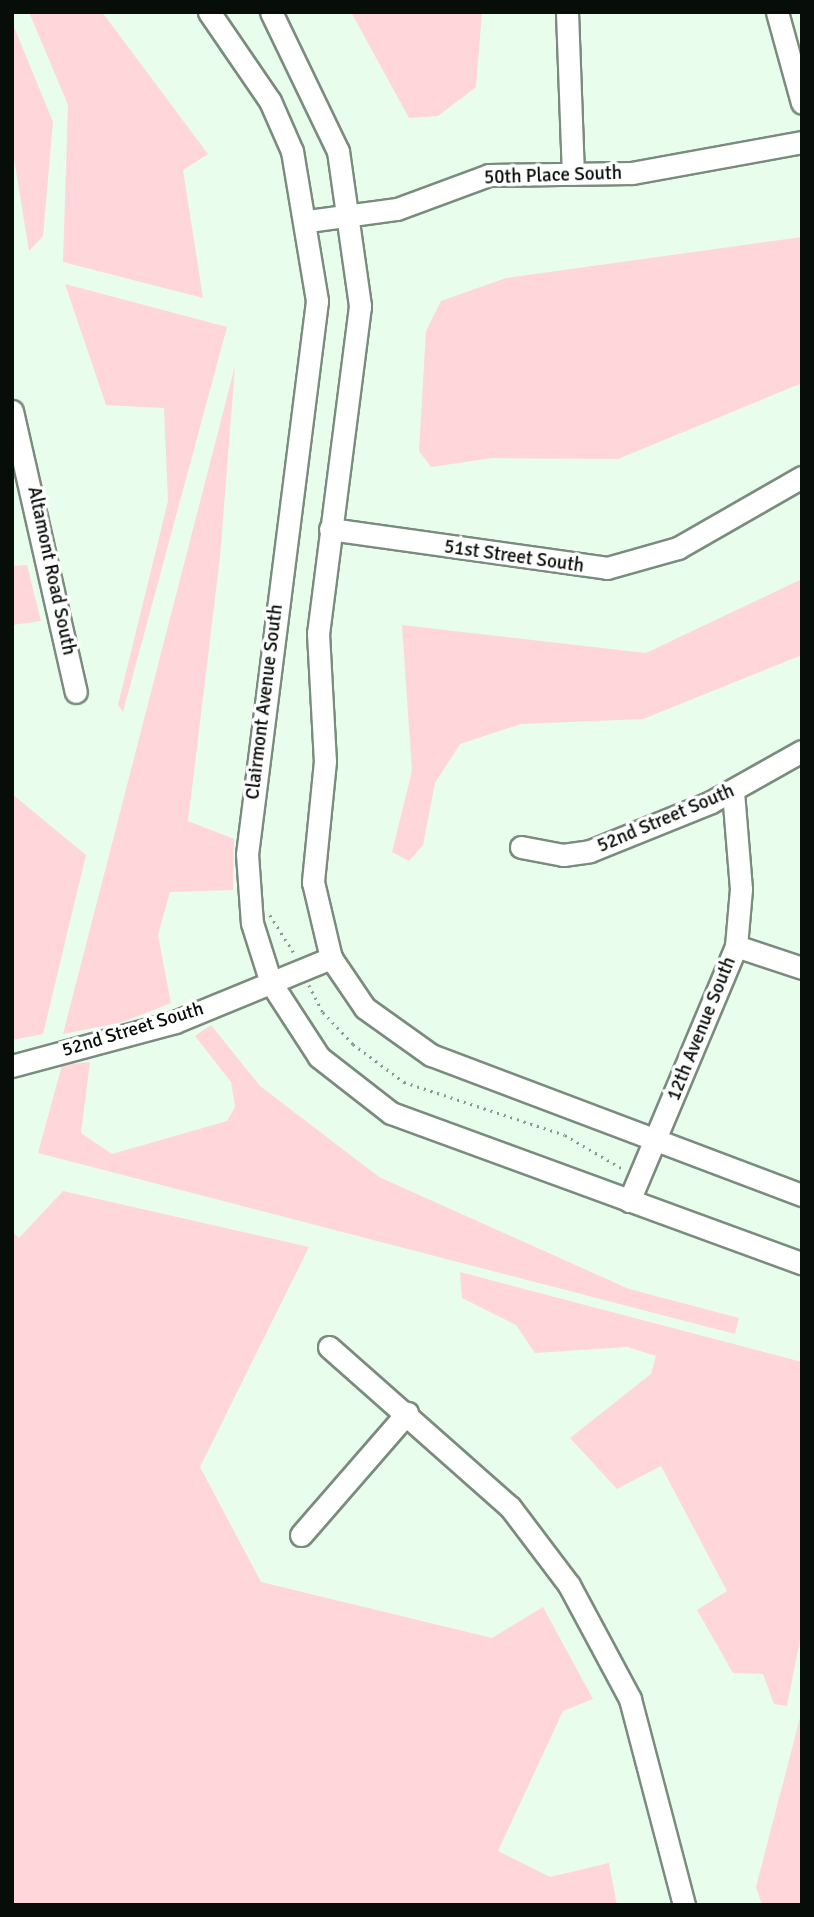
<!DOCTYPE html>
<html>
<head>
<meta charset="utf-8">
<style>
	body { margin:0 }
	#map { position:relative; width:814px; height:1917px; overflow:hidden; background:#e8fdec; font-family:Signika,sans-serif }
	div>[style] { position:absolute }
	.green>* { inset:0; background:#ffd6da }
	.path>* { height:2.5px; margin-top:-1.25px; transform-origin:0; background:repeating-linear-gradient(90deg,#8b9a8e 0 2px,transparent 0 7px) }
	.roads { filter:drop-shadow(2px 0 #7a8c7e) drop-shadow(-2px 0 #7a8c7e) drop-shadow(0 2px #7a8c7e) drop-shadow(0 -2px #7a8c7e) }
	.minor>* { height:21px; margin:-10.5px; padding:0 10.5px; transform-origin:10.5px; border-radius:10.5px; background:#fff }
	span { translate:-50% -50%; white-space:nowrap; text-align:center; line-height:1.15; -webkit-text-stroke:7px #fff; paint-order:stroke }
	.street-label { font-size:19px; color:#070d08 }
	.frame { position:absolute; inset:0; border:14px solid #070d08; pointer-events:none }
</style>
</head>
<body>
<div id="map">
	<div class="green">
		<i style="clip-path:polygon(29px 12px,102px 12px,208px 154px,183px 170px,203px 298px,63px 262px,68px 105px)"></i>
		<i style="clip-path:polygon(351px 12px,482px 12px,476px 87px,438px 116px,409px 118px)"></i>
		<i style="clip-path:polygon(12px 22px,53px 122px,43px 236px,29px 251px,12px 146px)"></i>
		<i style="clip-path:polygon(802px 237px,802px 383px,618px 459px,492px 458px,431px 467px,419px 451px,426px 331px,441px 301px,506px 278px)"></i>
		<i style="clip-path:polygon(65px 284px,227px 327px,123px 712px,118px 705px,168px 501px,164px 408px,106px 405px)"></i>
		<i style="clip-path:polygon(235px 366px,220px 557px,188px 821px,234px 839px,233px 890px,170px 892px,158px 935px,171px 1003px,123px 1022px,63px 1034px)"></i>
		<i style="clip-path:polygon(27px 565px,41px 621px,12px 625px,12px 566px)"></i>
		<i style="clip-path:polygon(802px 579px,802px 655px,643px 719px,521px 724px,460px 744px,435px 783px,423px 845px,409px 861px,392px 852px,412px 771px,402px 625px,646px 653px)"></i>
		<i style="clip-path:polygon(12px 794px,86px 855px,43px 1034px,12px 1040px)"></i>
		<i style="clip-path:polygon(211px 1025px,260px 1086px,379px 1177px,629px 1289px,739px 1318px,735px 1334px,38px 1153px,62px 1065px,90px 1062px,81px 1133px,112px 1154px,227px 1121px,235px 1107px,231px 1082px,195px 1036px)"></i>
		<i style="clip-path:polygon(63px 1191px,309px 1247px,200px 1467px,261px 1582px,492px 1638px,543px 1607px,593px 1699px,563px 1711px,498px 1851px,550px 1877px,609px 1863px,617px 1905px,12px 1905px,12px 1231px,19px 1238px)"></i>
		<i style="clip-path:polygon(460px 1272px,802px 1362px,802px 1629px,787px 1706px,774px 1704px,763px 1674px,733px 1673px,697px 1610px,727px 1591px,661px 1466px,617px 1489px,570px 1438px,651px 1374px,656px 1356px,627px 1347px,535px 1353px,516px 1325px,462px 1298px)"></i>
		<i style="clip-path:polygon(802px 1710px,802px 1905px,762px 1905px,756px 1887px)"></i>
	</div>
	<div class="path">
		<i style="left:270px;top:915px;width:45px;rotate:57.7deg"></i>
		<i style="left:309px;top:985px;width:30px;rotate:63deg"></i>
		<i style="left:323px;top:1012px;width:44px;rotate:46.8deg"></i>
		<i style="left:353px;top:1044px;width:64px;rotate:36.7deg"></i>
		<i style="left:404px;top:1082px;width:169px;rotate:18.2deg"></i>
		<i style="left:565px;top:1135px;width:67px;rotate:30.4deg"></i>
	</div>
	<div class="roads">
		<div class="minor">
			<i style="left:209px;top:12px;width:108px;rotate:55.6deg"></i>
			<i style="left:270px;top:101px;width:55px;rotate:66.3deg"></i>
			<i style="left:292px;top:151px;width:152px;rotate:80.5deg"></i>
			<i style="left:317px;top:301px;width:557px;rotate:97.21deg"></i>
			<i style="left:247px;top:854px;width:69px;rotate:85.9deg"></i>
			<i style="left:252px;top:923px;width:63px;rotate:72.4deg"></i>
			<i style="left:271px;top:983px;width:88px;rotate:57deg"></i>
			<i style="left:319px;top:1057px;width:91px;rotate:37.9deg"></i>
			<i style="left:391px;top:1113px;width:438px;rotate:20.1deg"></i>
			<i style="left:271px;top:12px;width:154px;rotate:64.3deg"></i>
			<i style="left:338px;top:151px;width:157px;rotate:81.9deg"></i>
			<i style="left:360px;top:306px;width:330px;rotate:97.3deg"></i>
			<i style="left:318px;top:633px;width:128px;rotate:86.9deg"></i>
			<i style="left:325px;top:761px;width:122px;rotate:95.7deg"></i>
			<i style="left:313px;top:882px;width:78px;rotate:76.7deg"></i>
			<i style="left:331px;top:958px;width:60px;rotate:55.8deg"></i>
			<i style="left:365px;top:1008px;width:81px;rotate:35.5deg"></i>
			<i style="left:431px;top:1055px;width:397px;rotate:20.7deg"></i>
			<i style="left:567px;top:12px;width:162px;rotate:87.9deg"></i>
			<i style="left:777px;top:12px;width:94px;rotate:74.6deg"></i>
			<i style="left:308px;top:221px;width:90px;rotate:-7.7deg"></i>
			<i style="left:397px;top:209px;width:98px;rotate:-20.3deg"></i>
			<i style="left:489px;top:175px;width:143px;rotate:-0.8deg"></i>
			<i style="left:632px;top:173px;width:173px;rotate:-10.3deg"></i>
			<i style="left:12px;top:411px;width:288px;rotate:77.2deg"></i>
			<i style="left:330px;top:529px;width:280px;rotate:8deg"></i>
			<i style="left:607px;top:568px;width:74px;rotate:-15.7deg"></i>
			<i style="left:678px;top:548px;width:143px;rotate:-29.8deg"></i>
			<i style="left:521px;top:847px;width:43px;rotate:10.8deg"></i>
			<i style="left:563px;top:855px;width:27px;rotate:-8deg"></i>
			<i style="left:590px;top:851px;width:131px;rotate:-22deg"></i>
			<i style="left:711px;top:802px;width:104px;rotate:-29.3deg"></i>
			<i style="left:736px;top:946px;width:70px;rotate:18.4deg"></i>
			<i style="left:12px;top:1066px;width:169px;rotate:-15.1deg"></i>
			<i style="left:175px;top:1022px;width:169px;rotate:-22.3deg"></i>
			<i style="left:629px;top:1201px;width:277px;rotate:-67.2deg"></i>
			<i style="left:736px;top:946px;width:57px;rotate:-85deg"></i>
			<i style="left:741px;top:889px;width:98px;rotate:-94.7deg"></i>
			<i style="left:329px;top:1347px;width:242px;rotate:41.5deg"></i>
			<i style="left:510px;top:1507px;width:98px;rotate:52.9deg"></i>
			<i style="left:569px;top:1585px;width:129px;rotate:61.8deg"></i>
			<i style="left:630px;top:1699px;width:213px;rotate:75.3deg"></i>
			<i style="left:301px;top:1535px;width:162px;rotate:-49deg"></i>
		</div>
	</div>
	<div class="street-label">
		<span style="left:553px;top:176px;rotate:-2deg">50th Place South</span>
		<span style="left:514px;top:557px;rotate:8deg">51st Street South</span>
		<span style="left:51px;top:571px;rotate:78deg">Altamont Road South</span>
		<span style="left:265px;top:702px;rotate:-83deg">Clairmont Avenue South</span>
		<span style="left:666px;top:819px;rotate:-23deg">52nd Street South</span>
		<span style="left:702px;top:1029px;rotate:-68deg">12th Avenue South</span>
		<span style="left:133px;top:1030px;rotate:-17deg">52nd Street South</span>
	</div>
	<div class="frame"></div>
</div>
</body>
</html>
